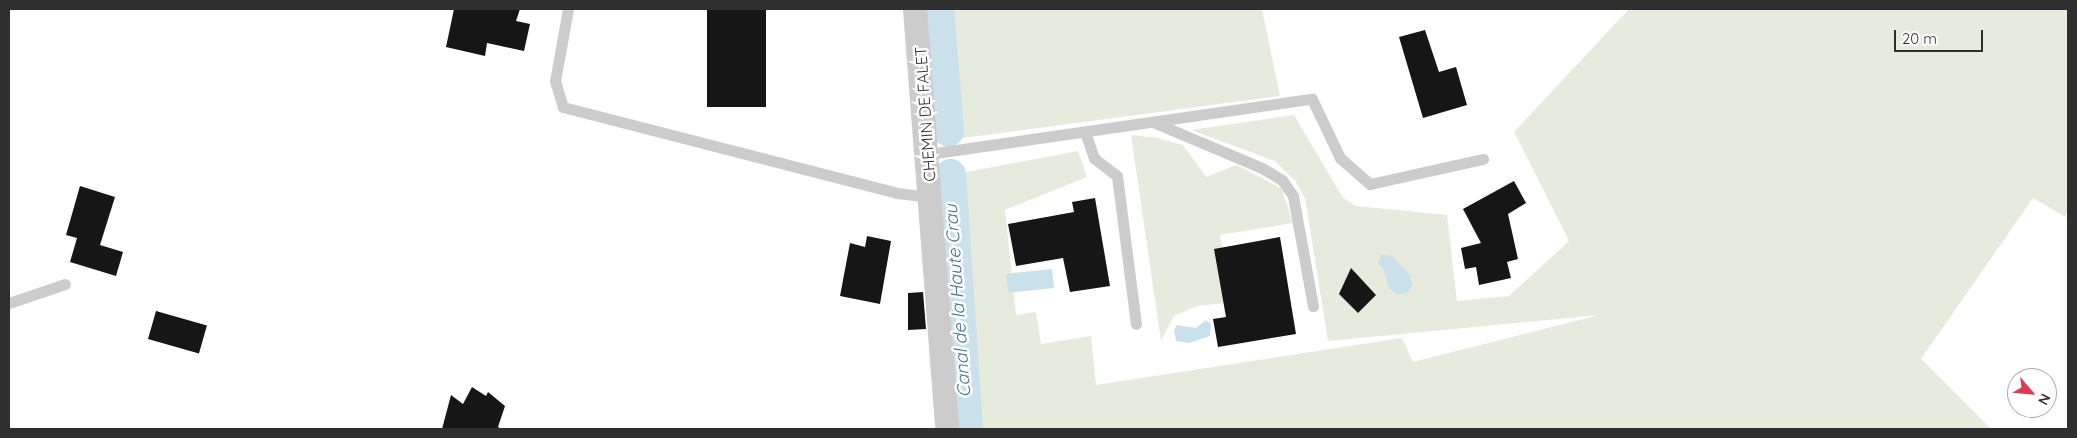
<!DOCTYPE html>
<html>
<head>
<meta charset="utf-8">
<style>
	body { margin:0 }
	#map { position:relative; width:2077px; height:438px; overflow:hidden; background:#fff; font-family:Quicksand,sans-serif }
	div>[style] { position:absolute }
	.green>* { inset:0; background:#e6ebdd }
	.water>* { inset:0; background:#cae0ea; transform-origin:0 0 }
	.canal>* { height:31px; margin:-15.5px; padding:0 15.5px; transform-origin:15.5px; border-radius:15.5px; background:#cae0ea }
	.building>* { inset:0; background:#161616; transform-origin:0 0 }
	.service>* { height:11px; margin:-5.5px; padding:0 5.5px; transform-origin:5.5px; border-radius:5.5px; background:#ccc }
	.minor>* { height:24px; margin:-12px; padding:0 12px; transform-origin:12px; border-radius:12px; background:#ccc }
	span { translate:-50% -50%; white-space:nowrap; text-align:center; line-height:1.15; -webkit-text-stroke:5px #fff; paint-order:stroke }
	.street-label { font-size:16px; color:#2f2f2f }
	.water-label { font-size:18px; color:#41768c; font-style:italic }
	.frame { position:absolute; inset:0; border:10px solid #2f2f2f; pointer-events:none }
	.north { position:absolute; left:2007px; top:368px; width:50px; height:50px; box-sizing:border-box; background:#fff; border:1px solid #acacac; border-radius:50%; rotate:117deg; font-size:14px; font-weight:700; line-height:20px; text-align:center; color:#2f2f2f }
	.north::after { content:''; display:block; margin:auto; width:18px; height:22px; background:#db3b55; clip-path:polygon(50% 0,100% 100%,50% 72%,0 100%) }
	.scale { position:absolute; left:1894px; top:30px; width:89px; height:22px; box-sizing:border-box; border:2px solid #2f2f2f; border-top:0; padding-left:6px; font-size:15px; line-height:18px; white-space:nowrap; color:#2f2f2f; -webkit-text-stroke:4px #fff; paint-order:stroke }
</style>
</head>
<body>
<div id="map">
	<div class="green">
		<i style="clip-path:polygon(945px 9px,1262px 9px,1280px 96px,955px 139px)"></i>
		<i style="clip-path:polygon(1629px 9px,2068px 9px,2068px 212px,2065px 217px,2033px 198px,1921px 359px,1991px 429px,975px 429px,961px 173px,1078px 151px,1087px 177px,1005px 210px,1016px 315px,1036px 312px,1041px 344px,1091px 336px,1096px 385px,1402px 338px,1413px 362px,1599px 315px,1328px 341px,1305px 198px,1296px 182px,1275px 161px,1191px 130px,1294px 115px,1343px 198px,1356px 206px,1447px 215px,1457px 301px,1509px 296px,1569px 241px,1514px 132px)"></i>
		<i style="clip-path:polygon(1131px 135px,1157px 138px,1183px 145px,1206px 177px,1236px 165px,1264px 179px,1282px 189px,1293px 223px,1220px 235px,1233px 302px,1197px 306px,1174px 316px,1161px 341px)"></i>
	</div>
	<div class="water">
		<i style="clip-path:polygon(1381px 255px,1392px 256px,1410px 275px,1412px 286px,1407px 293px,1397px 294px,1389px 288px,1383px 268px,1378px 264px)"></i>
		<i style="left:1052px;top:269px;width:19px;height:46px;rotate:84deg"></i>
		<i style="clip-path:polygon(1206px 320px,1211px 324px,1210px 336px,1189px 343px,1176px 341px,1174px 330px,1177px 325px,1196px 328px)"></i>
	</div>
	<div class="canal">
		<i style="left:938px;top:9px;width:122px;rotate:85.3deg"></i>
		<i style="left:950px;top:174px;width:256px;rotate:86.2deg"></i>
	</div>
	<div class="building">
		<i style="clip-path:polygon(454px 9px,520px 9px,516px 21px,530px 24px,524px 51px,487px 43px,485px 56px,446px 47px)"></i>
		<i style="left:707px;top:9px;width:59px;height:98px"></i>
		<i style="clip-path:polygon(1425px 30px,1439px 72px,1456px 67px,1467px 105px,1423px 118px,1399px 37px)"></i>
		<i style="clip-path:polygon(1514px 181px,1526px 203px,1508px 214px,1518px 259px,1507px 262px,1511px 278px,1479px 285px,1476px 267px,1465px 269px,1461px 248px,1481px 243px,1463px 209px)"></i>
		<i style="clip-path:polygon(80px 186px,115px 197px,100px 245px,123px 252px,116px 276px,70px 262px,77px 238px,66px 235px)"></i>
		<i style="clip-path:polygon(1095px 198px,1110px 286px,1070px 292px,1063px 258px,1016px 266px,1008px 224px,1074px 212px,1072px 202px)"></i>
		<i style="clip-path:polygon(867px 236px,891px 241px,880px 304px,840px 296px,850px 243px,865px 247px)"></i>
		<i style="clip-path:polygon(1280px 237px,1296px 334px,1218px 347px,1213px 319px,1226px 317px,1214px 249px)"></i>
		<i style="clip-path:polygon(1351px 268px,1376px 295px,1358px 313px,1339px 294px)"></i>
		<i style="clip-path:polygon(923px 292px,926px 329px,908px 330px,908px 293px)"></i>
		<i style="left:156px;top:311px;width:53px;height:29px;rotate:16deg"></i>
		<i style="clip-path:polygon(472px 387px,486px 396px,488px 392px,505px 406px,498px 427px,501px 429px,442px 429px,451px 395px,463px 404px)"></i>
	</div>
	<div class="service">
		<i style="left:568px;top:9px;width:73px;rotate:100.2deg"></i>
		<i style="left:555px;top:81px;width:27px;rotate:73deg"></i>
		<i style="left:563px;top:107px;width:345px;rotate:14.4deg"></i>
		<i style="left:897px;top:193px;width:34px;rotate:7deg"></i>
		<i style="left:1153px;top:122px;width:118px;rotate:22.9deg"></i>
		<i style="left:1262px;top:168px;width:23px;rotate:31deg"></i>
		<i style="left:1282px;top:180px;width:19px;rotate:55deg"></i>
		<i style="left:1293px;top:196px;width:112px;rotate:79.7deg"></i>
		<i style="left:1085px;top:132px;width:28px;rotate:71deg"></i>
		<i style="left:1094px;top:158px;width:29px;rotate:38deg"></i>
		<i style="left:1117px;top:176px;width:149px;rotate:82.7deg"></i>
		<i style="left:928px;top:154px;width:388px;rotate:-8.2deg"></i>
		<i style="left:1312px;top:99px;width:65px;rotate:64.6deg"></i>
		<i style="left:1340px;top:158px;width:40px;rotate:41deg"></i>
		<i style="left:1370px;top:184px;width:116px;rotate:-12.5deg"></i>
		<i style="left:9px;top:303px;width:59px;rotate:-18.7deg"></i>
	</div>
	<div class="minor">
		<i style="left:915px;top:9px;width:421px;rotate:85.6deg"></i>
	</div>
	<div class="street-label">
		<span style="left:925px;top:114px;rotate:-94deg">CHEMIN DE FALET</span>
	</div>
	<div class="water-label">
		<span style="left:958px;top:301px;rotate:-94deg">Canal de la Haute Crau</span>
	</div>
	<div class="frame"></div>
	<div class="north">N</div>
	<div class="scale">20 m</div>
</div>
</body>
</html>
